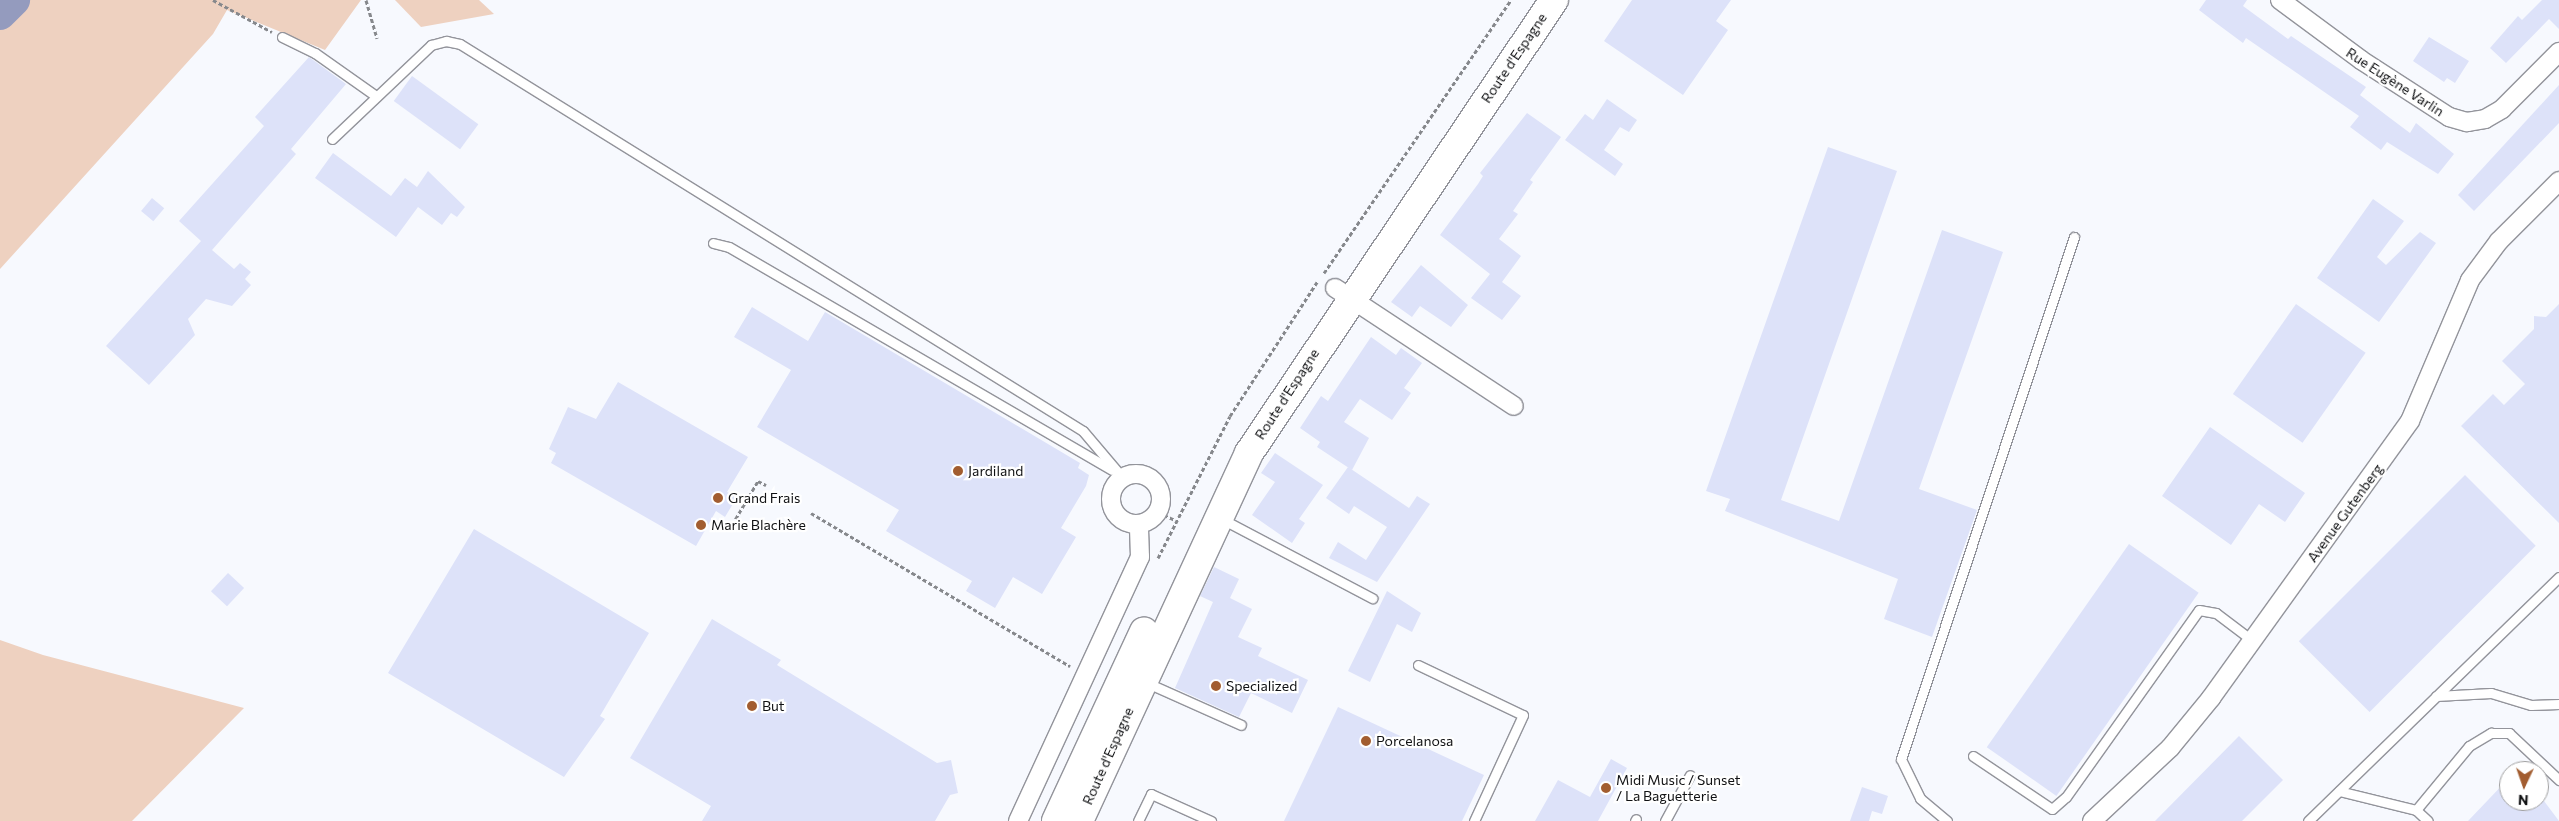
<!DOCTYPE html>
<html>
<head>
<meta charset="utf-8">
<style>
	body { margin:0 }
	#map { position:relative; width:2559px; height:821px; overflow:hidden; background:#f7f9fe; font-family:Commissioner,sans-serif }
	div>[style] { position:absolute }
	.green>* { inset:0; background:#eed1c0 }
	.river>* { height:32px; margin:-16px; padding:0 16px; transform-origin:16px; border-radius:16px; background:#949bbe }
	.building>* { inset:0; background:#dde2f9; transform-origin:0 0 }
	.path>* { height:3px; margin-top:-1.5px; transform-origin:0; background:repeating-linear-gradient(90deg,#86888c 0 4px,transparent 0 6.5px) }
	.roads { filter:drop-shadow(1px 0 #93949b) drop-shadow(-1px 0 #93949b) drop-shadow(0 1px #93949b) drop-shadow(0 -1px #93949b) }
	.lane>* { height:9px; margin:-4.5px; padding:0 4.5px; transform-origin:4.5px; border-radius:4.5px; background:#fff }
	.street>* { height:18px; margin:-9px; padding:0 9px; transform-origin:9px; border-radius:9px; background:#fff }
	.street>.ring { margin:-9px; padding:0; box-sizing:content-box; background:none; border:18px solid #fff; border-radius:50% }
	.primary>* { height:28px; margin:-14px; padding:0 14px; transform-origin:14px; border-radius:14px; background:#fff }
	.dots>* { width:14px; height:14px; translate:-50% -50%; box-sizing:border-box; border:2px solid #fff; border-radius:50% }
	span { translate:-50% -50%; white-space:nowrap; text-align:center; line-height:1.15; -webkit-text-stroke:4.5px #fff; paint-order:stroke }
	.street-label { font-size:14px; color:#111214 }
	.poi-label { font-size:14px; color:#111214 }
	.left { translate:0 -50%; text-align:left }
	.north { position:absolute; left:2499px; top:761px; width:50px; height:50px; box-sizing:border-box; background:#fff; border:1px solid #a0a0a1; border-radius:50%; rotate:183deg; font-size:14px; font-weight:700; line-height:20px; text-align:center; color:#111214 }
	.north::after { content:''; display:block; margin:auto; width:18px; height:22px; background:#a25d30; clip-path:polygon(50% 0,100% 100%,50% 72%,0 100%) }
</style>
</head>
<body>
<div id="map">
	<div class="green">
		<i style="clip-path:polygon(23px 0,361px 0,325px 50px,227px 10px,213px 34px,0 269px,0 26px)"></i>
		<i style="clip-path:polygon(395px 0,479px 0,494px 14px,421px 27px)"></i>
		<i style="clip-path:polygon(0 640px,43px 655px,244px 708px,132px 821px,0 821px)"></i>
	</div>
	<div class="river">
		<i style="left:0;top:14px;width:20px;rotate:-45deg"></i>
	</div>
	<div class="building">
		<i style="clip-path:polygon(1632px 0,1731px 0,1716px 21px,1728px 30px,1683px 95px,1604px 41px)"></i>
		<i style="clip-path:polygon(2206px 0,2247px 0,2243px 6px,2288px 39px,2291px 36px,2366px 87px,2360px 95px,2386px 115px,2410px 133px,2416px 123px,2454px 154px,2438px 174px,2387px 142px,2381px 150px,2350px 127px,2359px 116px,2246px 38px,2243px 43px,2216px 23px,2199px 10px)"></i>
		<i style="clip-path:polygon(2542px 0,2559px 0,2559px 29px,2549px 19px,2506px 63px,2490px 48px,2518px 16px,2522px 20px)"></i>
		<i style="clip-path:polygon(2429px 37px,2469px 61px,2455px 83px,2447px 78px,2444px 82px,2413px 61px)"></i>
		<i style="clip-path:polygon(309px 57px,346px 84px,291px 149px,296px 154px,212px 250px,234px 269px,240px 263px,251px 272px,245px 279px,251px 285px,232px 306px,206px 299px,188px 319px,195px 335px,149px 385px,106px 346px,201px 241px,179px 221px,264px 126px,255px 117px)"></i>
		<i style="left:412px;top:76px;width:82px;height:31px;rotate:36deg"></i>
		<i style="clip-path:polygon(2559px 85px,2559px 123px,2474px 211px,2458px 195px)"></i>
		<i style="clip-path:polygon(1607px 99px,1637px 120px,1629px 132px,1620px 127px,1604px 150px,1623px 164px,1615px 176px,1565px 140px,1585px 114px,1593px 120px)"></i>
		<i style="clip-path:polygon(1527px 113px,1561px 137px,1530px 180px,1533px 182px,1513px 211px,1518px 214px,1499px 239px,1521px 256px,1502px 282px,1521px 296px,1502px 320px,1471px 298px,1490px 274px,1440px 235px,1478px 184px,1483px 176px,1480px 173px)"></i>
		<i style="clip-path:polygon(1828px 147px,1897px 171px,1781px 500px,1839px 521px,1942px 230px,2003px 252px,1919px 489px,1977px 510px,1932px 637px,1884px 619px,1898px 579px,1725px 511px,1730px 499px,1706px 491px)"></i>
		<i style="clip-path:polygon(333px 153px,391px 196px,405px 178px,417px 187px,428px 171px,465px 207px,457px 217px,451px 213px,442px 225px,418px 207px,396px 237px,315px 178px)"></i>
		<i style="left:152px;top:198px;width:16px;height:17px;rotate:40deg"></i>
		<i style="clip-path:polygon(2373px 199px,2404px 221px,2377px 257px,2386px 265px,2420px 232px,2436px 243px,2379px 322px,2317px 278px)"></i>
		<i style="clip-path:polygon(1421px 265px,1468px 305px,1451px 327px,1420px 306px,1412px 317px,1391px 302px)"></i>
		<i style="left:2296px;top:304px;width:85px;height:110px;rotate:35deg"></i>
		<i style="clip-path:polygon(2559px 304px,2559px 523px,2461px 426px,2493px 394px,2504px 405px,2525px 384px,2502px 361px,2534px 329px,2534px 316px,2546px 317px)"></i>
		<i style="clip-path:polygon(752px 307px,808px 341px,825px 312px,1080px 463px,1078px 468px,1089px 475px,1086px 486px,1061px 528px,1076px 537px,1042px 594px,1013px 577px,995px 608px,966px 591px,972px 581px,886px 531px,899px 510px,757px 427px,791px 370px,734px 337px)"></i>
		<i style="clip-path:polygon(1371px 337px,1396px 355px,1401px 348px,1422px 363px,1404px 388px,1411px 393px,1392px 420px,1360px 399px,1344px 422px,1369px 438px,1352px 470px,1317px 447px,1320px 442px,1300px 428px,1321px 396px,1328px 401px)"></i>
		<i style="clip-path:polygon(618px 382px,748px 457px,727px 492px,737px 497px,725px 517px,716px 511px,696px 546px,551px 463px,556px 453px,549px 449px,568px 407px,596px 419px)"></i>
		<i style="clip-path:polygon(2210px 427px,2305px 493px,2285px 522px,2259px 504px,2231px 545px,2162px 496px)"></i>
		<i style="clip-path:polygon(1275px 453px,1323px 485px,1299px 519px,1305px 523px,1292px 543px,1252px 515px,1275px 482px,1261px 473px)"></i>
		<i style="clip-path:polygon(1348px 467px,1409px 508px,1417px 496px,1430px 504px,1377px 582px,1329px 558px,1338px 542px,1366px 560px,1387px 527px,1354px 506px,1349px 514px,1326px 498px)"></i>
		<i style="left:2465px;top:475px;width:100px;height:235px;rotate:45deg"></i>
		<i style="clip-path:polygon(474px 529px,649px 633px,600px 716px,605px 719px,564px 777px,388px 673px)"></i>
		<i style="left:2129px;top:544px;width:85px;height:248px;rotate:35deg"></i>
		<i style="clip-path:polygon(1214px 567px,1239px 579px,1230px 598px,1252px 609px,1238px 637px,1262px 648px,1258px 656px,1308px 680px,1292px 713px,1251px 693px,1239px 717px,1175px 688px,1213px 602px,1200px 596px)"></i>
		<i style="left:228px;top:573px;width:22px;height:25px;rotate:43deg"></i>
		<i style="clip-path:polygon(1387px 591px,1421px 613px,1412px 632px,1397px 624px,1370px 682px,1348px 671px)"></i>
		<i style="clip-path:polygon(712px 619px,781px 660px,777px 665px,937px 763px,951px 760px,958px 793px,950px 795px,935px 821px,702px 821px,711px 806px,630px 758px)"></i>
		<i style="clip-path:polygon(1338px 707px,1484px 775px,1462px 821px,1284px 821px)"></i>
		<i style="clip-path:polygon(2239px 736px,2283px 780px,2242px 821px,2155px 821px)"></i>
		<i style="clip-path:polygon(1611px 759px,1627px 768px,1598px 821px,1535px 821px,1558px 780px,1590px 797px)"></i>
		<i style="clip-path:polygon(2509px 778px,2509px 801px,2544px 801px,2559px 821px,2468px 821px)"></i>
		<i style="clip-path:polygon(1862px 787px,1888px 796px,1882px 814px,1872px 811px,1869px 821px,1850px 821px)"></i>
	</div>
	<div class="path">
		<i style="left:213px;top:0;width:67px;rotate:28.5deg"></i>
		<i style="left:366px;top:0;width:40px;rotate:74deg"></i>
		<i style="left:1324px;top:273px;width:331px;rotate:-55.6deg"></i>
		<i style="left:1158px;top:512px;width:19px;rotate:25deg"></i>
		<i style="left:811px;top:513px;width:301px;rotate:30.6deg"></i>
		<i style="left:729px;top:530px;width:57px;rotate:-59.4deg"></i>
		<i style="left:758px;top:481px;width:9px;rotate:27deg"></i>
		<i style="left:1158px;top:558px;width:159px;rotate:-63.1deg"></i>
		<i style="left:1230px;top:416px;width:160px;rotate:-57deg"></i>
	</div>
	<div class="roads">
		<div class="lane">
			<i style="left:282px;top:37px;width:37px;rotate:26deg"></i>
			<i style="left:315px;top:53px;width:75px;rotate:35.2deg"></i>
			<i style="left:332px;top:139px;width:137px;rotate:-43.5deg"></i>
			<i style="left:431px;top:45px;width:16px;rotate:-15deg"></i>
			<i style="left:446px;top:41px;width:14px;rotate:12deg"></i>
			<i style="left:460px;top:44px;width:733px;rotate:31.85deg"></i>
			<i style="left:1083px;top:431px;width:60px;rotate:49.7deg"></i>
			<i style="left:713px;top:243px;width:16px;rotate:14deg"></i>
			<i style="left:729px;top:247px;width:443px;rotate:30.2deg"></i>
			<i style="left:1222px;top:519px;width:170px;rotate:27.8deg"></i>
			<i style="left:1418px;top:665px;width:116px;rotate:25.5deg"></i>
			<i style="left:1523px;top:715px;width:117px;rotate:114.8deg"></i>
			<i style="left:1145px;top:682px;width:105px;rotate:24.1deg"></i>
			<i style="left:2436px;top:696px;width:55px;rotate:-3.1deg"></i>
			<i style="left:2491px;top:693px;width:42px;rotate:16.7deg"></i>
			<i style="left:2531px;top:705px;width:28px;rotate:-2deg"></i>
			<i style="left:1973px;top:756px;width:95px;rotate:33.9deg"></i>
			<i style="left:2052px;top:809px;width:18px;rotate:-41deg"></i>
			<i style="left:2066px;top:797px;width:229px;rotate:-54.6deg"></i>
			<i style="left:2199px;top:610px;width:17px;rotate:10deg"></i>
			<i style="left:2216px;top:613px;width:46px;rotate:37.1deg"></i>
			<i style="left:2339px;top:791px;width:79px;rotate:13.9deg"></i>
			<i style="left:2416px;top:810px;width:16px;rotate:43deg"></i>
			<i style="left:2416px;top:810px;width:83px;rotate:-50.4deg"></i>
			<i style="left:2469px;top:746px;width:26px;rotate:-31deg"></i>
			<i style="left:2491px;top:733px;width:18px"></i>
			<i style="left:2509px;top:733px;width:69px;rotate:43.2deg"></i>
			<i style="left:1138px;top:821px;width:30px;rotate:-64deg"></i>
			<i style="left:1151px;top:794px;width:66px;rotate:24.2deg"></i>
			<i style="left:1635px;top:821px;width:2px;rotate:-63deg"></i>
			<i style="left:1665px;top:821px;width:52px;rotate:-61.5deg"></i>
			<i style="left:1947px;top:821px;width:35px;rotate:-140deg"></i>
			<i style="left:1920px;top:798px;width:43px;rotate:-116deg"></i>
			<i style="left:1901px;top:759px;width:550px;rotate:-71.66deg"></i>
			<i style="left:2308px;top:821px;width:350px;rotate:-44.2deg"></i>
		</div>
		<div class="street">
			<i style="left:2280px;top:0;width:101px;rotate:36.5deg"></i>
			<i style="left:2361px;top:60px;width:105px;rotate:32.9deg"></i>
			<i style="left:2449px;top:117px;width:19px;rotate:16deg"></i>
			<i style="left:2467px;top:122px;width:18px;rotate:-9deg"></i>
			<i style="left:2485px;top:119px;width:20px;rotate:-30deg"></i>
			<i style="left:2502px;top:109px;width:81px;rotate:-45deg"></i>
			<i style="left:1335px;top:288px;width:214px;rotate:33.4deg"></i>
			<i class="ring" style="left:1111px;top:474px;width:32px;height:32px"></i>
			<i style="left:1018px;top:821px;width:291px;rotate:-65.2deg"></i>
			<i style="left:1140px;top:557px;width:33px;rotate:-92deg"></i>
			<i style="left:2092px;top:821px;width:107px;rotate:-43.1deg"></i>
			<i style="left:2170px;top:748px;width:65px;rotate:-50.6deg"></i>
			<i style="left:2211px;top:698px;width:341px;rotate:-54.3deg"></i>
			<i style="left:2410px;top:421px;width:153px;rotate:-66.9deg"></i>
			<i style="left:2470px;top:280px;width:49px;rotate:-53.4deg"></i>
			<i style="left:2499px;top:241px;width:85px;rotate:-45deg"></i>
		</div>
		<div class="primary">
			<i style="left:1056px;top:821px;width:209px;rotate:-65.1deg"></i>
			<i style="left:1079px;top:821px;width:405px;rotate:-65.2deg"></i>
			<i style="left:1249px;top:453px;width:546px;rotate:-56.05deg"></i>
		</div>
	</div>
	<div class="dots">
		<i style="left:958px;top:471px;background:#a25d30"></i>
		<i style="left:718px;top:498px;background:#a25d30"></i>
		<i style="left:701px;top:525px;background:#a25d30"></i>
		<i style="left:1216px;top:686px;background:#a25d30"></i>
		<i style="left:752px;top:706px;background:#a25d30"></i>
		<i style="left:1366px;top:741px;background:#a25d30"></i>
		<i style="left:1606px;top:788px;background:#a25d30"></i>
	</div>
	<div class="street-label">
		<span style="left:1514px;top:58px;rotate:-56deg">Route d'Espagne</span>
		<span style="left:2395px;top:82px;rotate:33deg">Rue Eugène Varlin</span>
		<span style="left:1287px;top:394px;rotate:-57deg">Route d'Espagne</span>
		<span style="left:2345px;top:513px;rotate:-54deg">Avenue Gutenberg</span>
		<span style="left:1108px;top:756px;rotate:-66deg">Route d'Espagne</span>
	</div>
	<div class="poi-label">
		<span class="left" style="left:968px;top:471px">Jardiland</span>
		<span class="left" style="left:728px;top:498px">Grand Frais</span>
		<span class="left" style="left:711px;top:525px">Marie Blachère</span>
		<span class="left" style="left:1226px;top:686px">Specialized</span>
		<span class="left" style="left:762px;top:706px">But</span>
		<span class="left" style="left:1376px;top:741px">Porcelanosa</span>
		<span class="left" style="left:1616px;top:788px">Midi Music / Sunset<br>/ La Baguetterie</span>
	</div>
	<div class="north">N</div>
</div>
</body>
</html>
